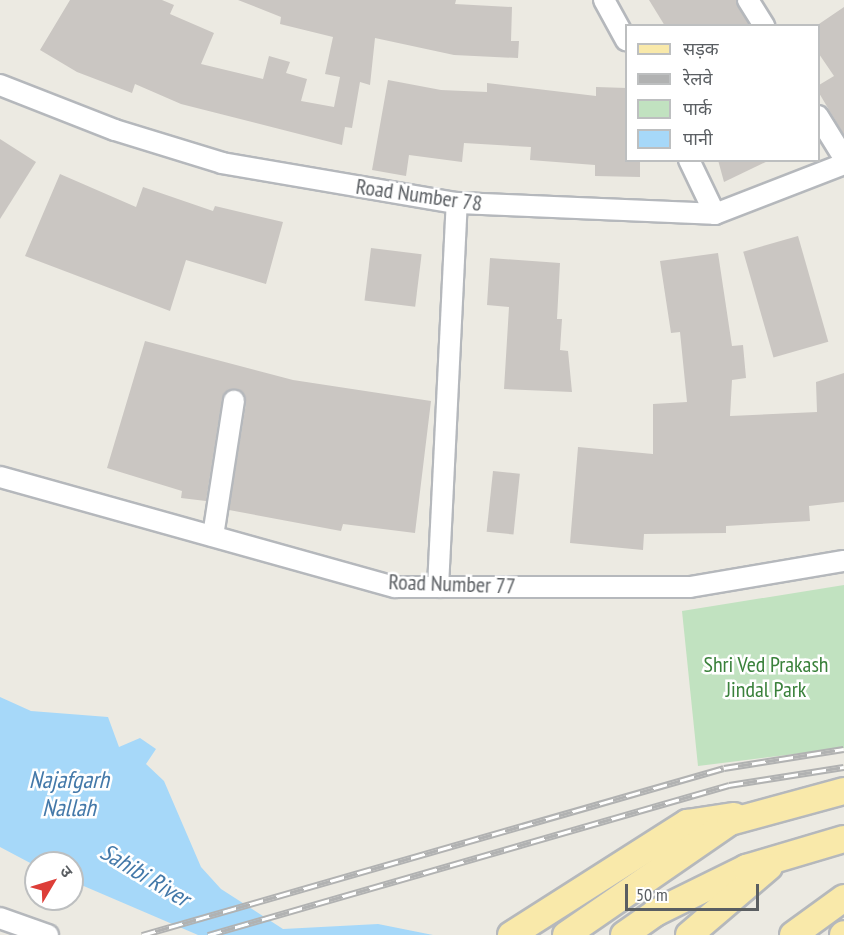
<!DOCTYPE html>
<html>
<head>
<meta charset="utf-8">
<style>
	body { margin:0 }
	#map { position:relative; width:844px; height:935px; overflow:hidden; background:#eceae2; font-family:"PT Sans Narrow","Noto Sans Devanagari",sans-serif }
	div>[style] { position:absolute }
	.green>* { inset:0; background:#c1e2c0 }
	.water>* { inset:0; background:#a6d8f9 }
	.building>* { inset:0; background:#cac6c2; transform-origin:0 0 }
	.roads { filter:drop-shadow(2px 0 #b5b8bc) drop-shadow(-2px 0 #b5b8bc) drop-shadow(0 2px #b5b8bc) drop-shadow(0 -2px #b5b8bc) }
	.minor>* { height:20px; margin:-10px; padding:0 10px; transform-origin:10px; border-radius:10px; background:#fff }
	.major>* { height:26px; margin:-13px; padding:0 13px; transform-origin:13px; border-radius:13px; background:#f9e9aa }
	.rail>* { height:7px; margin-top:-3.5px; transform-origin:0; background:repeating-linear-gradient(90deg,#fff 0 14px,#b1b2b2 0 28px); box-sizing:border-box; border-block:2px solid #b1b2b2 }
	span { translate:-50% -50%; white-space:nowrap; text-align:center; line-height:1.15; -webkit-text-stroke:5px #fff; paint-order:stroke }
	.street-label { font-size:22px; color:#5a5e62 }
	.park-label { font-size:22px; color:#3a813b }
	.water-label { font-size:24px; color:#4479a9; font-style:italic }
	.legend { position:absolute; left:625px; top:24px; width:195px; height:138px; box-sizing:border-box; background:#fff; border:2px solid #bdbfc0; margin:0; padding:8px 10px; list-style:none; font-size:18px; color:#5a5e62 }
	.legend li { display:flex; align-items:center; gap:12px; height:30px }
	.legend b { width:30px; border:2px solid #bdbfc0 }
	.north { position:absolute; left:24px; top:851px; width:60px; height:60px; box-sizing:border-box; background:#fff; border:2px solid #bdbfc0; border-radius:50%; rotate:52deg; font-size:16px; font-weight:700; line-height:24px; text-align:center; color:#5a5e62 }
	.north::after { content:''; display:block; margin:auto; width:21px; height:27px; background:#dd3e38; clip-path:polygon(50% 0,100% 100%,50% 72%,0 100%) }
	.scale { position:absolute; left:625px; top:884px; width:134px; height:27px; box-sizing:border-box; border:3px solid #5a5e62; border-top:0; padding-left:8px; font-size:18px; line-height:21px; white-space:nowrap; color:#5a5e62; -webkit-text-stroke:4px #fff; paint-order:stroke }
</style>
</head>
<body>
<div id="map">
	<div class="green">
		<i style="clip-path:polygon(844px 585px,844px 748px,698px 766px,682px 611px)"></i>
	</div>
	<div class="water">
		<i style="clip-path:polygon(0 697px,31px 711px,108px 717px,119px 747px,140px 738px,156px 749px,146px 764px,164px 781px,201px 867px,221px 889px,283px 929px,378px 924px,433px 935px,198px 935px,72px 881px,72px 863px,34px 865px,0 847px)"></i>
	</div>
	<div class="building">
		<i style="clip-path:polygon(70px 0,162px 0,174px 5px,170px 14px,214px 33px,201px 64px,263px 79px,269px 56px,290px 62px,286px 73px,307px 79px,301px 101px,334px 107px,340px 77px,325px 74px,333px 37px,280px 24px,281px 17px,238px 0,456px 0,455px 4px,512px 7px,511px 41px,519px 41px,518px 58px,454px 55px,375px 38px,370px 85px,360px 82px,352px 128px,345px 127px,342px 145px,181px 104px,135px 84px,132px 93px,77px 72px,40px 50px)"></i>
		<i style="clip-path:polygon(649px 0,736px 0,749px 24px,665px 26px)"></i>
		<i style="clip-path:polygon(844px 7px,844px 135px,819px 93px,819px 85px,834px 76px,819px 54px,819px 24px)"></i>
		<i style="clip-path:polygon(388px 80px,441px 90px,487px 92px,487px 83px,596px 96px,596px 87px,627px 88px,627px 160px,640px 160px,640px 177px,595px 176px,595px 165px,530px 160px,531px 147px,464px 143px,462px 162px,409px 155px,406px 176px,372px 170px)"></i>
		<i style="clip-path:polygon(0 139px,36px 162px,0 219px)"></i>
		<i style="clip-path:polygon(718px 160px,770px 160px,724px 182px)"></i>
		<i style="clip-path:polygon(60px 174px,136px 207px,143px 187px,213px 211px,215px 206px,283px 222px,266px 284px,186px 260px,170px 311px,25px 256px)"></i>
		<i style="left:798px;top:236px;width:110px;height:57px;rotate:74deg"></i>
		<i style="left:371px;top:248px;width:51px;height:53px;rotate:7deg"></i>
		<i style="clip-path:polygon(718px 253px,732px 346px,743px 345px,746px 378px,732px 380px,730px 416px,817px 412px,816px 382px,844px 373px,844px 502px,809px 506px,810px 521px,726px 526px,726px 533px,644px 534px,643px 550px,570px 543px,578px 447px,653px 454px,653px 404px,687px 402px,680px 332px,671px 333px,660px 261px)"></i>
		<i style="clip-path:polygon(490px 258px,560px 263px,557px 319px,562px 319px,560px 350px,568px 351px,572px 392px,504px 389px,509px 307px,487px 305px)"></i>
		<i style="clip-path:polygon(145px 341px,293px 380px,431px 401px,415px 533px,343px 524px,341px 531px,229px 510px,246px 403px,236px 389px,222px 399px,206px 501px,181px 498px,182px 491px,107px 468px)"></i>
		<i style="left:493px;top:471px;width:27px;height:61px;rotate:6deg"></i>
	</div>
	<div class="roads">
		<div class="minor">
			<i style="left:604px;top:0;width:46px;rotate:61.2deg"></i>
			<i style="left:748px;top:0;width:31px;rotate:58deg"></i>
			<i style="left:0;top:85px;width:123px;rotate:21.4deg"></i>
			<i style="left:115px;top:130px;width:112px;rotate:17.1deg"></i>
			<i style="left:222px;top:163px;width:238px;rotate:9.7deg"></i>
			<i style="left:457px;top:203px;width:258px;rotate:2.4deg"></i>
			<i style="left:715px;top:214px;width:138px;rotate:-21.2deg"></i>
			<i style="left:818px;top:116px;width:49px;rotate:58.2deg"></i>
			<i style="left:689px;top:160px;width:60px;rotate:64.3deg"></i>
			<i style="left:0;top:477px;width:410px;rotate:15.6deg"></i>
			<i style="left:395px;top:587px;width:295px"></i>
			<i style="left:690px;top:587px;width:156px;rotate:-9.6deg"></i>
			<i style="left:213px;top:536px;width:137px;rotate:-81.2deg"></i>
			<i style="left:438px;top:587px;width:384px;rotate:-87.2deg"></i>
			<i style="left:0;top:918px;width:51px;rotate:19.5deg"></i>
		</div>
		<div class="major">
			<i style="left:511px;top:935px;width:209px;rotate:-32.5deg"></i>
			<i style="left:687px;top:823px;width:48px;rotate:-8.5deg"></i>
			<i style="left:566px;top:935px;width:199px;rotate:-34.6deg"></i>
			<i style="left:730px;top:822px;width:118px;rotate:-15.2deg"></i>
			<i style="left:624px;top:935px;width:38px;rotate:-35deg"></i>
			<i style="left:655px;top:913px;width:102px;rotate:-26.3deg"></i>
			<i style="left:746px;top:868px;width:102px;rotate:-16.5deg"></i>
			<i style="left:689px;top:935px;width:105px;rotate:-40.4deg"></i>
			<i style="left:793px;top:935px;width:63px;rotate:-36deg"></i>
			<i style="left:843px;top:935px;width:1px;rotate:-45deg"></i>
		</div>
	</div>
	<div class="rail">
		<i style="left:142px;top:935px;width:605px;rotate:-16.01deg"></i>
		<i style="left:724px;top:768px;width:121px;rotate:-9deg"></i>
		<i style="left:208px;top:935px;width:542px;rotate:-16.06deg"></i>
		<i style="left:729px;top:785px;width:116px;rotate:-8.9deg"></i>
	</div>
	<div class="street-label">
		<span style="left:419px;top:195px;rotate:8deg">Road Number 78</span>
		<span style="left:452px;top:584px;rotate:2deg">Road Number 77</span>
	</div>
	<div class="park-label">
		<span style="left:766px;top:677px">Shri Ved Prakash<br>Jindal Park</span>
	</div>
	<div class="water-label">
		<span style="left:69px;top:794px">Najafgarh<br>Nallah</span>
		<span style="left:145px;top:875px;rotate:31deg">Sahibi River</span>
	</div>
	<ul class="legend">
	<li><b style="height:8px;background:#f9e9aa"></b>सड़क</li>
	<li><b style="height:8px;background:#b1b2b2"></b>रेलवे</li>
	<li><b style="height:16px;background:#c1e2c0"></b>पार्क</li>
	<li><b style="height:16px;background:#a6d8f9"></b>पानी</li>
	</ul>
	<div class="north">उ</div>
	<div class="scale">50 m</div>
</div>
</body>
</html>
